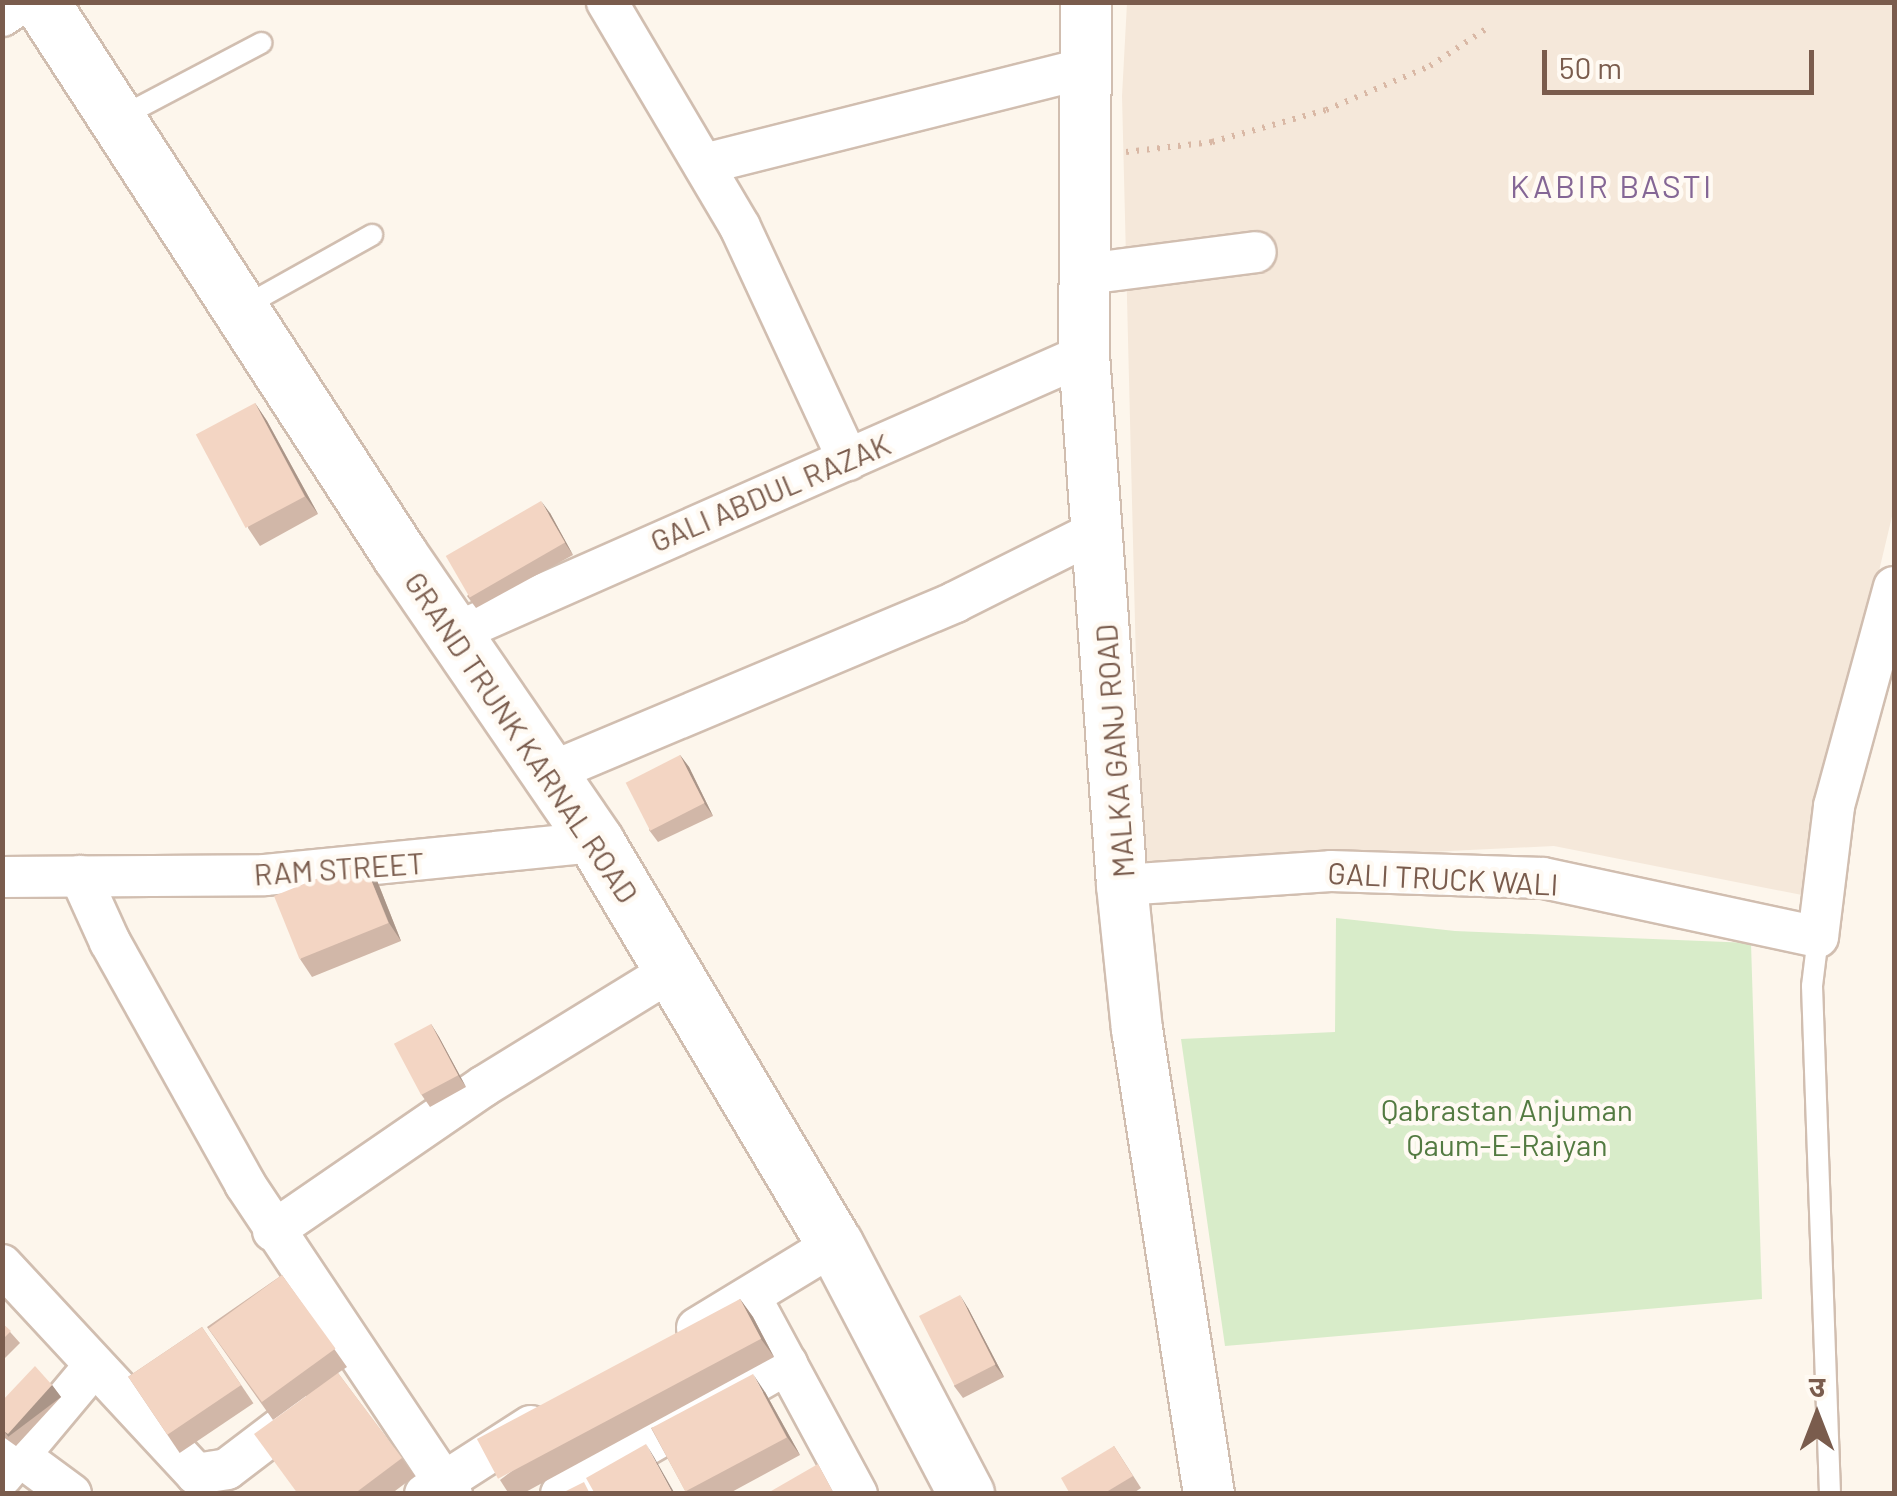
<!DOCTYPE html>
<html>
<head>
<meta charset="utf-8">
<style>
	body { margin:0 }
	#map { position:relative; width:1897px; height:1496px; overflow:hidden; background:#fdf6ec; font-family:Barlow,"Noto Sans Devanagari",sans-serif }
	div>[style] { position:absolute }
	.residential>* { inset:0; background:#f5e8da }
	.green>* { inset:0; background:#d8ecc9 }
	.path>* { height:6px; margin-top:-3px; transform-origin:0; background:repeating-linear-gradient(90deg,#d9b8a5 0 2.5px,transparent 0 10.5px) }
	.roads { filter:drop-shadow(2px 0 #d1beb0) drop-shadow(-2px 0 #d1beb0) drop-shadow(0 2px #d1beb0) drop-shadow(0 -2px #d1beb0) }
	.service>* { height:20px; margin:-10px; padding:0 10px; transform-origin:10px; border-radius:10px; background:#fff }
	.minor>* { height:40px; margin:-20px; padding:0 20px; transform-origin:20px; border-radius:20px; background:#fff }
	.tertiary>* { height:50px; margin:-25px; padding:0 25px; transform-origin:25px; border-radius:25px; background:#fff }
	.secondary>* { height:55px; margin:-27.5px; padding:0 27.5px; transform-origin:27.5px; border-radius:27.5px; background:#fff }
	.wall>* { inset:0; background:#d1b7a8; transform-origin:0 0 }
	.shaded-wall>* { inset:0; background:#aa9588; transform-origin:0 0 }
	.building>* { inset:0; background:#f3d5c3; transform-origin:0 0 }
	span { translate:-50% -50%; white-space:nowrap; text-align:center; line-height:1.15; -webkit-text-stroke:9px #fffaf3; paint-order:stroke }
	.street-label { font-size:30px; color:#7a5c4d }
	.park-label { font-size:30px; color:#537a41 }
	.neighbourhood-label { font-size:32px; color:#846695; letter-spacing:2.5px }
	.frame { position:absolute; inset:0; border:5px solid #7a5c4d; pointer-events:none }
	.north { position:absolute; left:1767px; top:1366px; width:100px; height:100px; -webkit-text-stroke:8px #fffaf3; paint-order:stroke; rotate:0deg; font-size:28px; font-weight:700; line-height:40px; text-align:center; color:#7a5c4d }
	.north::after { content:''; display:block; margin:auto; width:35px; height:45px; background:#7a5c4d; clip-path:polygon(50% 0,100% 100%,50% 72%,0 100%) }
	.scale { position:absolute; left:1542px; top:50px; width:272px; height:45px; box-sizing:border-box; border:5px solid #7a5c4d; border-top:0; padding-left:12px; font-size:30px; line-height:35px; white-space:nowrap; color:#7a5c4d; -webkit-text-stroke:8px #fffaf3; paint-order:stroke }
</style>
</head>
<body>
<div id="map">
	<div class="residential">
		<i style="clip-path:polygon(1127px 3px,1894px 3px,1894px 508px,1802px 895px,1554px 846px,1141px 866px,1122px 96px)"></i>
	</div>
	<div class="green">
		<i style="clip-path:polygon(1336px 918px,1455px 931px,1751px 943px,1762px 1299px,1225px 1346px,1181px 1039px,1335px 1032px)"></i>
	</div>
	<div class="path">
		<i style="left:1126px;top:152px;width:87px;rotate:-6.6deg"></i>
		<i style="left:1212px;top:142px;width:118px;rotate:-15.7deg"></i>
		<i style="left:1326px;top:110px;width:113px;rotate:-22.9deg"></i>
		<i style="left:1430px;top:66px;width:67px;rotate:-33.5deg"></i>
	</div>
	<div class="roads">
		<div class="service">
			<i style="left:119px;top:118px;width:161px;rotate:-27.8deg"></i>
			<i style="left:243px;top:307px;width:148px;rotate:-29.2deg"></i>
			<i style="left:1818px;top:937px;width:49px;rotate:97deg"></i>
			<i style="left:1812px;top:986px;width:508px;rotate:87.97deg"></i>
		</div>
		<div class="minor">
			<i style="left:607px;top:2px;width:261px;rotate:59.4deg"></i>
			<i style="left:740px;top:227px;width:257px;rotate:65.1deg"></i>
			<i style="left:2px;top:16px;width:25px;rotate:-34deg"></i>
			<i style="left:704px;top:164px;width:393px;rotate:-14.1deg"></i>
			<i style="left:1085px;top:274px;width:172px;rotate:-7.3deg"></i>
			<i style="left:457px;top:632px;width:685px;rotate:-23.84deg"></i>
			<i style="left:549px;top:773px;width:441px;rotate:-22.8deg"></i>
			<i style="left:955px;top:602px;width:163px;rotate:-26.6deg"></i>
			<i style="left:80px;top:876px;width:72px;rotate:65.6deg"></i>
			<i style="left:110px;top:942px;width:277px;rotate:60.8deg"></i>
			<i style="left:245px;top:1184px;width:373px;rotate:56.3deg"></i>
			<i style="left:2px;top:877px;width:263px;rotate:-0.4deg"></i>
			<i style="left:265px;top:875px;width:333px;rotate:-5.7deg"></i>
			<i style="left:1122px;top:885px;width:209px;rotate:-3.8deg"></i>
			<i style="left:1331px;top:871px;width:212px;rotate:1.9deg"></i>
			<i style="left:1543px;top:878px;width:281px;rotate:12.1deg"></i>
			<i style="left:1818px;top:937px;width:132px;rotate:-83deg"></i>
			<i style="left:1834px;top:806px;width:227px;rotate:-74.7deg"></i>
			<i style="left:273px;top:1231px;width:256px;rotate:-34.5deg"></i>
			<i style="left:484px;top:1086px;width:223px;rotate:-31.6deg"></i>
			<i style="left:2px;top:1265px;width:285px;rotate:47.1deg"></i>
			<i style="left:196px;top:1474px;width:31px;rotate:-9deg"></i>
			<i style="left:227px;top:1469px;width:96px;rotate:-37.3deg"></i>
			<i style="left:751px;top:1298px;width:223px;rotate:61.6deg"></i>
			<i style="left:697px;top:1328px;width:162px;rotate:-31.3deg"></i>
			<i style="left:2px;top:1443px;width:86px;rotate:36.5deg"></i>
			<i style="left:2px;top:1476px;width:143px;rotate:-50.1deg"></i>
			<i style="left:425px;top:1494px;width:126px;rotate:-32.7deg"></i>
			<i style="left:561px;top:1494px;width:261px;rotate:-29.9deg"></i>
		</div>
		<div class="tertiary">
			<i style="left:1086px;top:2px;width:353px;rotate:90.3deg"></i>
			<i style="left:1084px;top:355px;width:531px;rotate:85.9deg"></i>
			<i style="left:1122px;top:885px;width:145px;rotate:84.1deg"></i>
			<i style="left:1137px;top:1029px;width:471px;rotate:81.2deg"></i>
		</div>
		<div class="secondary">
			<i style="left:41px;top:2px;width:658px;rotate:57.03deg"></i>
			<i style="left:399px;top:554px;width:349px;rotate:55.6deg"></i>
			<i style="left:596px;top:842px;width:468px;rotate:59.3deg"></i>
			<i style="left:835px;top:1244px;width:282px;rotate:62.3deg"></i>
		</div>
	</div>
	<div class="wall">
		<i style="clip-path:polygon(255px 403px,267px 421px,318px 514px,260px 546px,248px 528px)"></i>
		<i style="clip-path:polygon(550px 513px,573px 555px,476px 608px,467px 596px)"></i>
		<i style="clip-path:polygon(680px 755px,689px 767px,713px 816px,658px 842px,649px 830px)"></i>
		<i style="clip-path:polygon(376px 878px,401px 941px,312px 977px,300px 959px)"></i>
		<i style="clip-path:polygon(431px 1024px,439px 1037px,466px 1087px,430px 1107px,421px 1094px)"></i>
		<i style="clip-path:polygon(282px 1275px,347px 1367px,338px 1373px,415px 1476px,391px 1494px,297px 1494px,306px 1396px,273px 1420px,207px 1327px)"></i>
		<i style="clip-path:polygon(740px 1299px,753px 1317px,774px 1357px,522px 1494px,509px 1494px,500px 1480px)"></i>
		<i style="clip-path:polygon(968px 1308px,1004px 1377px,963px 1398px,954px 1386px)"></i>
		<i style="clip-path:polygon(2px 1323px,20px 1343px,2px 1361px)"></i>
		<i style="left:202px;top:1327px;width:92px;height:89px;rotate:56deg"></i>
		<i style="clip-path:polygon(52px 1385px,61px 1397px,16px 1446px,2px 1436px,2px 1401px)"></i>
		<i style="clip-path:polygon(765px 1392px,800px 1455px,728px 1494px,687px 1494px,651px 1428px)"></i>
		<i style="clip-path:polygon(1114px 1446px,1141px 1488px,1132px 1494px,1070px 1494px)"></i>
	</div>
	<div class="shaded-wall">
		<i style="clip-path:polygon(255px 403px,267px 421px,318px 514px,305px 496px)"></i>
		<i style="clip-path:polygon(541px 501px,550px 513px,573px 555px,565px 543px)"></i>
		<i style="clip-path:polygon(680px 755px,689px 767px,713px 816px,704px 803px)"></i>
		<i style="clip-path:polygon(363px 860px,376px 878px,401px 941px,389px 923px)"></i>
		<i style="clip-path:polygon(431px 1024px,439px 1037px,466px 1087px,458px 1075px)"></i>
		<i style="clip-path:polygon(960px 1295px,968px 1308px,1004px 1377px,995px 1365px)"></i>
		<i style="clip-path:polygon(740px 1299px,753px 1317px,774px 1357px,761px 1339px)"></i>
		<i style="clip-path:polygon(753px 1374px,765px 1392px,800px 1455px,787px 1437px)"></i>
		<i style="left:52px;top:1385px;width:15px;height:66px;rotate:53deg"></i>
		<i style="clip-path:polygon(646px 1444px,654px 1457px,675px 1494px,673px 1494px)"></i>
	</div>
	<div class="building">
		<i style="left:255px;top:403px;width:106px;height:67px;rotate:62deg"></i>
		<i style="left:541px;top:501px;width:48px;height:110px;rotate:60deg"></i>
		<i style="left:680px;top:755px;width:54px;height:61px;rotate:63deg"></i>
		<i style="left:363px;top:860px;width:68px;height:96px;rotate:68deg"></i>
		<i style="left:431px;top:1024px;width:58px;height:42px;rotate:62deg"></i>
		<i style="left:282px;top:1275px;width:91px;height:91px;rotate:54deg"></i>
		<i style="left:960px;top:1295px;width:78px;height:46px;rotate:63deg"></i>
		<i style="left:740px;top:1299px;width:45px;height:298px;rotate:62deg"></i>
		<i style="clip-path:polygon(2px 1323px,11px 1331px,2px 1340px)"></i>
		<i style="left:202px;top:1327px;width:70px;height:89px;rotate:56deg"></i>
		<i style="clip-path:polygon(35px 1366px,52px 1385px,8px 1434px,2px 1430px,2px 1401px)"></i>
		<i style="clip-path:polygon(338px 1373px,402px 1458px,354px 1494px,298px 1494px,254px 1434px)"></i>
		<i style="left:753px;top:1374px;width:72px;height:115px;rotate:62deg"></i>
		<i style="clip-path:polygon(646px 1444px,673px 1494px,595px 1494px,586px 1478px)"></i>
		<i style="clip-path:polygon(1114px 1446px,1133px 1476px,1103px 1494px,1070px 1494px,1061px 1478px)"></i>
		<i style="clip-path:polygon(818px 1464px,834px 1494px,766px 1494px)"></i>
		<i style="clip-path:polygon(584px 1482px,590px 1494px,560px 1494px)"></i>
	</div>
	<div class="street-label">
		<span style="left:770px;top:492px;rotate:-23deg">GALI ABDUL RAZAK</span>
		<span style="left:522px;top:737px;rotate:56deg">GRAND TRUNK KARNAL ROAD</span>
		<span style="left:1114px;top:751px;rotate:-94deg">MALKA GANJ ROAD</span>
		<span style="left:339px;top:868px;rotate:-4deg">RAM STREET</span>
		<span style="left:1443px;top:878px;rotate:3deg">GALI TRUCK WALI</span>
	</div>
	<div class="park-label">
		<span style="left:1507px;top:1126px">Qabrastan Anjuman<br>Qaum-E-Raiyan</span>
	</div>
	<div class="neighbourhood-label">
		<span style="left:1612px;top:185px">KABIR BASTI</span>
	</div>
	<div class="frame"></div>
	<div class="north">उ</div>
	<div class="scale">50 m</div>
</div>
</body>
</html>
